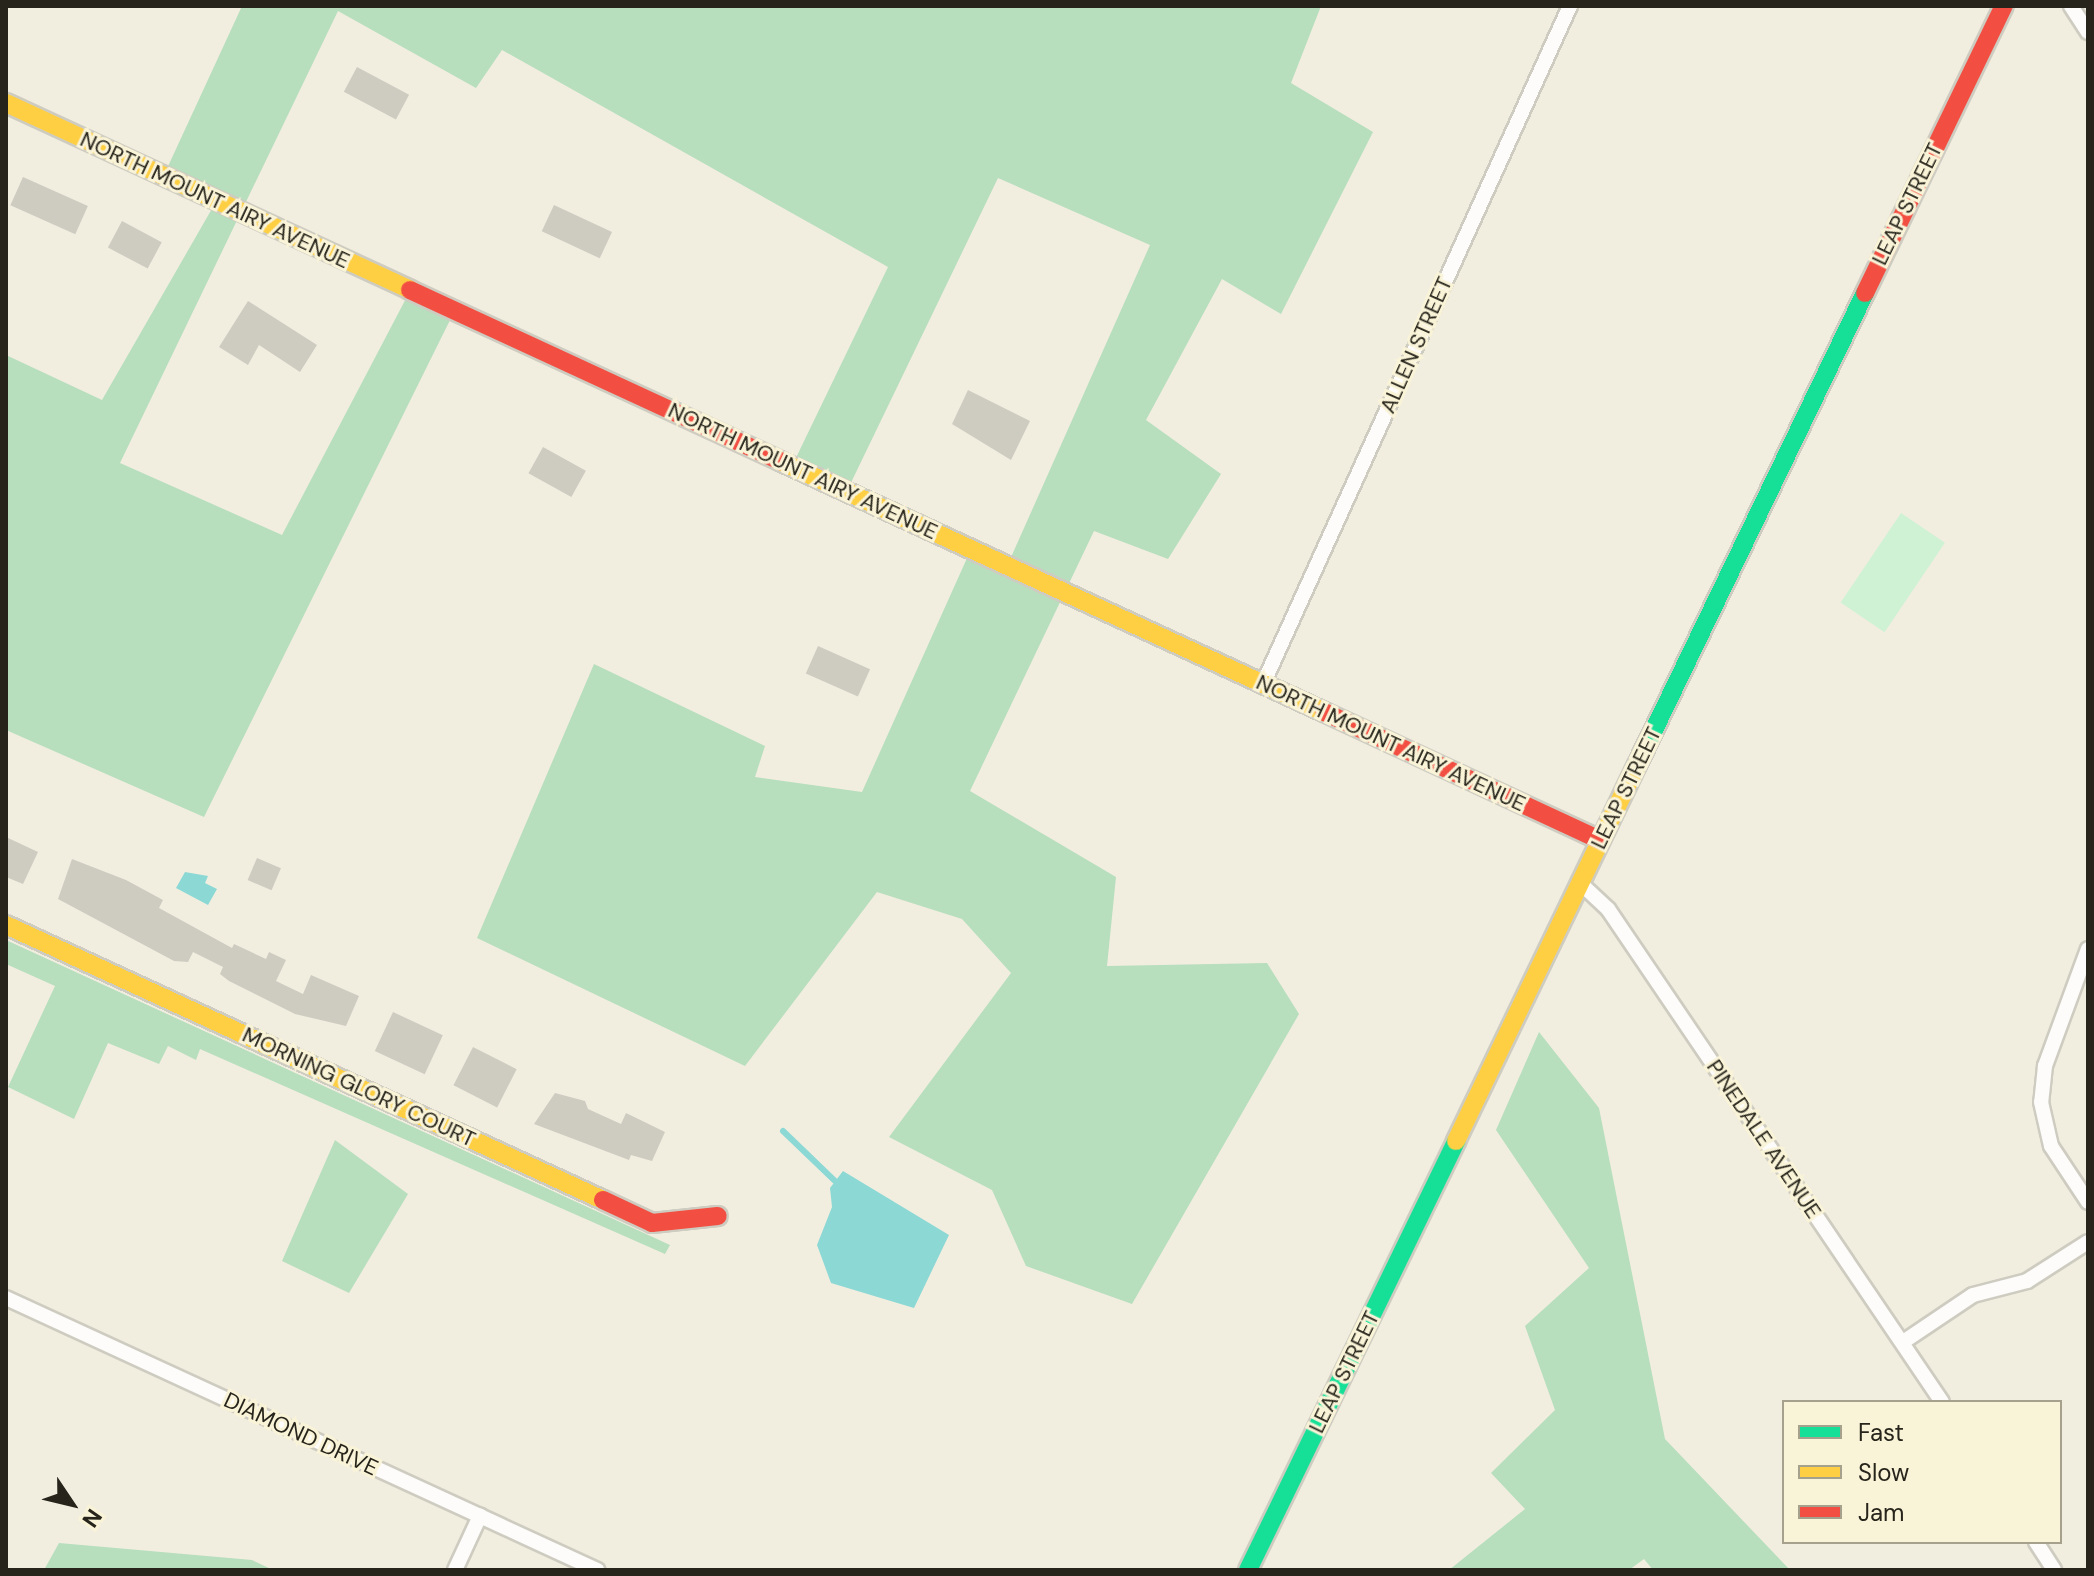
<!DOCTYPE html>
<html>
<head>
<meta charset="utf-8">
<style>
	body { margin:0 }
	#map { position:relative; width:2094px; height:1576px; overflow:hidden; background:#f1eee0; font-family:"DM Sans",sans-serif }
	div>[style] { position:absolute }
	.green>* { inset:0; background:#d0f2d4; transform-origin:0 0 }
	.forest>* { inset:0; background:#b7debd }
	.water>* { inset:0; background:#8cd8d5 }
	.stream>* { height:6px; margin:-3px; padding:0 3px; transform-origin:3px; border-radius:3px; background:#8cd8d5 }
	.building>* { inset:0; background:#ceccc1; transform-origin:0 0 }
	.roads { filter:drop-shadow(2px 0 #ceccc0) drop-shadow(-2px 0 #ceccc0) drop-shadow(0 2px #ceccc0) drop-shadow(0 -2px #ceccc0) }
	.street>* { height:14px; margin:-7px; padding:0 7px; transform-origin:7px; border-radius:7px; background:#fdfcfa }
	.fast>* { height:18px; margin:-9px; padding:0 9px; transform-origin:9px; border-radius:9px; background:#16e098 }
	.slow>* { height:18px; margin:-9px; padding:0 9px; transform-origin:9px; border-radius:9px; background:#ffcf43 }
	.jam>* { height:18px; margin:-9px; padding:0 9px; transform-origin:9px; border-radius:9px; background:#f24e42 }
	span { translate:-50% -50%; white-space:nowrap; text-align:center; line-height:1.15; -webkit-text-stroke:6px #f9f3d8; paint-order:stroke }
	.street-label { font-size:22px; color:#27251b }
	.frame { position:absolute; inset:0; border:8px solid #27251b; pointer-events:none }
	.legend { position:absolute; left:1782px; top:1400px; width:280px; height:144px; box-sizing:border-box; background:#f9f3d8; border:2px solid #a5a18c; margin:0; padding:10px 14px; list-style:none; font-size:24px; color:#27251b }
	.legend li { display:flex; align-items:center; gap:16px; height:40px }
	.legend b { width:40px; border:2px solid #a5a18c }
	.north { position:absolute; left:32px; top:1464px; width:80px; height:80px; -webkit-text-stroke:6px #f9f3d8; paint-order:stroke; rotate:125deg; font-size:22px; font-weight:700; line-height:32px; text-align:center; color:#27251b }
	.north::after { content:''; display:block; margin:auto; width:28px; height:36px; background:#27251b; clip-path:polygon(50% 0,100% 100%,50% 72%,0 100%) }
</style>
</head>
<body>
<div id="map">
	<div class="green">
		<i style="left:1901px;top:513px;width:53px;height:108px;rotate:34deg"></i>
	</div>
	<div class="forest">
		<i style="clip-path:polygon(242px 6px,1321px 6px,1291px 83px,1373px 132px,1281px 314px,1222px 279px,1146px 420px,1221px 474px,1168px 559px,1094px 531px,970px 791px,1116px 877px,1107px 966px,1267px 963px,1299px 1014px,1132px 1304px,1026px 1266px,992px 1190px,889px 1137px,1011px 973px,962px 919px,877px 892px,745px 1066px,477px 938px,594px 664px,765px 746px,755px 777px,862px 792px,972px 547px,1008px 564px,1150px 245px,998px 178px,846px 493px,792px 466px,888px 267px,502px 50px,476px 88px,338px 11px,120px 463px,282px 535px,411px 289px,455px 310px,204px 817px,6px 730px,6px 355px,102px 400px,217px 200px,164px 175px)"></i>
		<i style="clip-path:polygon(6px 940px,670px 1245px,665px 1254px,200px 1049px,196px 1060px,168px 1046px,159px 1064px,108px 1043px,74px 1119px,8px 1087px,55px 986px,6px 964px)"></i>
		<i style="clip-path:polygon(1539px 1032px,1599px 1108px,1665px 1439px,1790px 1570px,1653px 1570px,1644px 1559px,1629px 1570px,1449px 1570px,1525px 1509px,1491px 1473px,1555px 1410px,1525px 1326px,1589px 1268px,1496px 1130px)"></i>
		<i style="clip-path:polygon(335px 1140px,408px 1194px,349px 1293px,282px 1261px)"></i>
		<i style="clip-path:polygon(59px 1543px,252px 1560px,273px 1570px,44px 1570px)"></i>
	</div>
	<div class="water">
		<i style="clip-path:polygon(185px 872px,208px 876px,205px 883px,217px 889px,208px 905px,176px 888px)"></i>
		<i style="clip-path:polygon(843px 1171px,949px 1235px,914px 1308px,831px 1283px,817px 1245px,832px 1207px,830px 1188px)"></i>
	</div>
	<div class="stream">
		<i style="left:783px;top:1131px;width:72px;rotate:43.9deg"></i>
	</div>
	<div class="building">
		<i style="left:357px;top:67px;width:59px;height:28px;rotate:28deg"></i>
		<i style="left:23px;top:177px;width:71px;height:31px;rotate:24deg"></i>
		<i style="left:554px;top:205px;width:64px;height:29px;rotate:25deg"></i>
		<i style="left:122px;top:221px;width:45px;height:30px;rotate:28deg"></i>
		<i style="clip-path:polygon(248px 301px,317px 345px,300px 372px,259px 345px,248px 365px,219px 347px)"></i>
		<i style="clip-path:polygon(968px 390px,1030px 421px,1011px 460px,952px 424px)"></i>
		<i style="left:543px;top:447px;width:49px;height:30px;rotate:29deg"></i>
		<i style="left:818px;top:646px;width:57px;height:30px;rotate:24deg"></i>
		<i style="clip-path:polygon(6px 837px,38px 852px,23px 884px,6px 877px)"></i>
		<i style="left:257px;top:858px;width:26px;height:24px;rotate:23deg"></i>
		<i style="clip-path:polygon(72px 859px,126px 880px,163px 900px,159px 908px,232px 948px,234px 944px,266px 959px,269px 952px,286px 960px,276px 981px,303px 994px,311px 975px,359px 996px,346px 1026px,295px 1014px,229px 981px,220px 974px,223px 967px,193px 952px,188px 962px,174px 961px,58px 899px)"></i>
		<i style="left:393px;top:1012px;width:55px;height:43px;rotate:25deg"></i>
		<i style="left:473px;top:1047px;width:49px;height:43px;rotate:27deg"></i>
		<i style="clip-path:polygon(555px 1093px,585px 1101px,588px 1109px,621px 1124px,626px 1113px,665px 1132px,652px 1161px,631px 1155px,629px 1160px,534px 1124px)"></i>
	</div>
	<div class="roads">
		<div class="street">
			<i style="left:2071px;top:6px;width:31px;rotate:57deg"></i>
			<i style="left:1263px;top:684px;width:744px;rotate:-65.64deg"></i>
			<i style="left:1580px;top:883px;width:38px;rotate:43deg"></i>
			<i style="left:1608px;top:909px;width:595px;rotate:55.88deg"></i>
			<i style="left:2088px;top:949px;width:125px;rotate:110.2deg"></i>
			<i style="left:2045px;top:1066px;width:36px;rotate:96deg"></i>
			<i style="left:2041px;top:1102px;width:45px;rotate:77.2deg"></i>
			<i style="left:2051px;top:1146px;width:67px;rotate:56.5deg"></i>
			<i style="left:6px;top:1298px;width:651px;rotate:24.71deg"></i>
			<i style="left:1903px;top:1342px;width:84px;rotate:-33.9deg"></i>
			<i style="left:1973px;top:1295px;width:56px;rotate:-14.5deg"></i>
			<i style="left:2027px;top:1281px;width:72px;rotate:-32.6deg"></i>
			<i style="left:2036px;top:1542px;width:33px;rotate:57deg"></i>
			<i style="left:455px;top:1570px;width:60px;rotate:-65.2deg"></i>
		</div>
		<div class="fast">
			<i style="left:1637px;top:765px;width:524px;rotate:-64.22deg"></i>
			<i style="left:1248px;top:1570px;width:477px;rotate:-64.1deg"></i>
		</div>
		<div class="slow">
			<i style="left:6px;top:103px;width:445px;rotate:24.8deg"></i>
			<i style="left:780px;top:461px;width:599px;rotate:24.77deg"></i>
			<i style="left:6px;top:925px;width:657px;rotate:24.73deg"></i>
			<i style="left:1456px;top:1141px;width:417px;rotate:-64.3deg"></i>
		</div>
		<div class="jam">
			<i style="left:410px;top:290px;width:408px;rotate:24.8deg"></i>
			<i style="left:1865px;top:293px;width:319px;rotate:-64.2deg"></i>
			<i style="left:1324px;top:712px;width:304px;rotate:24.9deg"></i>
			<i style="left:603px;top:1200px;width:54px;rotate:25.1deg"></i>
			<i style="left:652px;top:1223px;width:66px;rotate:-6.1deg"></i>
		</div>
	</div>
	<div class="street-label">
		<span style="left:215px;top:200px;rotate:25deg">NORTH MOUNT AIRY AVENUE</span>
		<span style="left:1907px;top:204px;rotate:-64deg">LEAP STREET</span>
		<span style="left:1416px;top:345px;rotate:-66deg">ALLEN STREET</span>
		<span style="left:803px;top:471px;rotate:25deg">NORTH MOUNT AIRY AVENUE</span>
		<span style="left:1391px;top:743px;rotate:25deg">NORTH MOUNT AIRY AVENUE</span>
		<span style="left:1626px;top:788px;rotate:-64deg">LEAP STREET</span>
		<span style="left:359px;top:1087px;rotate:25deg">MORNING GLORY COURT</span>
		<span style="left:1764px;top:1139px;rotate:56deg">PINEDALE AVENUE</span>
		<span style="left:1344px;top:1372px;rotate:-64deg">LEAP STREET</span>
		<span style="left:301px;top:1434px;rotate:25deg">DIAMOND DRIVE</span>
	</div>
	<div class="frame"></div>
	<ul class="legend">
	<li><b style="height:10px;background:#16e098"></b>Fast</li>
	<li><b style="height:10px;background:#ffcf43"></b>Slow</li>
	<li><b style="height:10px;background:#f24e42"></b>Jam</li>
	</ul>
	<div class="north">N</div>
</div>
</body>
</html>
